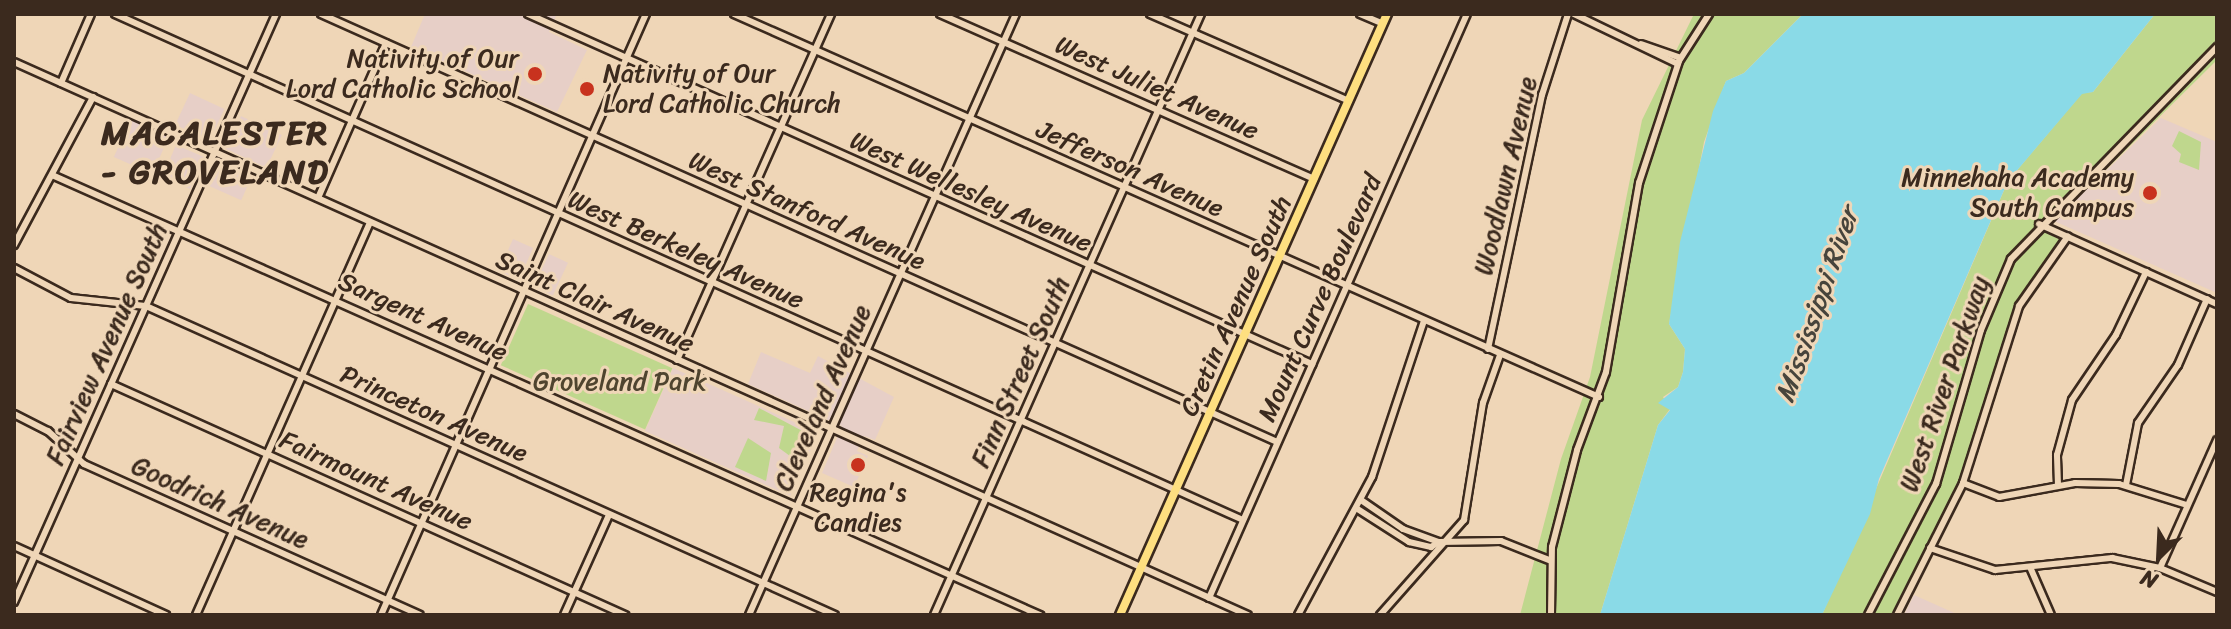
<!DOCTYPE html>
<html>
<head>
<meta charset="utf-8">
<style>
	body { margin:0 }
	#map { position:relative; width:2231px; height:629px; overflow:hidden; background:#efd6b7; font-family:Sriracha,sans-serif }
	div>[style] { position:absolute }
	.built>* { inset:0; background:#e7cfc7; transform-origin:0 0 }
	.green>* { inset:0; background:#bfd78d; transform-origin:0 0 }
	.water>* { inset:0; background:#8adae7 }
	.roads { filter:drop-shadow(2px 0 #3b2a1e) drop-shadow(-2px 0 #3b2a1e) drop-shadow(0 2px #3b2a1e) drop-shadow(0 -2px #3b2a1e) }
	.minor>* { height:6px; margin:-3px; padding:0 3px; transform-origin:3px; border-radius:3px; background:#efd6b7 }
	.major>* { height:8px; margin:-4px; padding:0 4px; transform-origin:4px; border-radius:4px; background:#fedf80 }
	.dots>* { width:22px; height:22px; translate:-50% -50%; box-sizing:border-box; border:4px solid #efd6b7; border-radius:50% }
	span { translate:-50% -50%; white-space:nowrap; text-align:center; line-height:1.15; -webkit-text-stroke:6px #efd6b7; paint-order:stroke }
	.poi-label { font-size:26px; color:#3b2a1e }
	.right { translate:-100% -50%; text-align:right }
	.left { translate:0 -50%; text-align:left }
	.street-label { font-size:26px; color:#3b2a1e }
	.park-label { font-size:26px; color:#4f442f }
	.water-label { font-size:28px; color:#47443c; font-style:italic }
	.district-label { font-size:34px; color:#3b2a1e; font-weight:700; letter-spacing:2px }
	.frame { position:absolute; inset:0; border:16px solid #3b2a1e; pointer-events:none }
	.north { position:absolute; left:2119px; top:517px; width:80px; height:80px; -webkit-text-stroke:6px #efd6b7; paint-order:stroke; rotate:204deg; font-size:22px; font-weight:700; line-height:32px; text-align:center; color:#3b2a1e }
	.north::after { content:''; display:block; margin:auto; width:28px; height:36px; background:#3b2a1e; clip-path:polygon(50% 0,100% 100%,50% 72%,0 100%) }
</style>
</head>
<body>
<div id="map">
	<div class="built">
		<i style="clip-path:polygon(425px 14px,557px 14px,549px 32px,587px 50px,557px 112px,411px 47px)"></i>
		<i style="left:190px;top:93px;width:38px;height:35px;rotate:25deg"></i>
		<i style="left:133px;top:114px;width:42px;height:47px;rotate:24deg"></i>
		<i style="left:241px;top:116px;width:45px;height:36px;rotate:25deg"></i>
		<i style="clip-path:polygon(2161px 118px,2217px 142px,2217px 293px,2054px 221px)"></i>
		<i style="left:176px;top:145px;width:30px;height:35px;rotate:23deg"></i>
		<i style="left:219px;top:164px;width:35px;height:24px;rotate:24deg"></i>
		<i style="left:513px;top:239px;width:22px;height:35px;rotate:24deg"></i>
		<i style="left:549px;top:254px;width:21px;height:36px;rotate:25deg"></i>
		<i style="clip-path:polygon(761px 352px,810px 373px,818px 356px,894px 397px,875px 440px,864px 436px,857px 451px,868px 456px,854px 487px,822px 473px,842px 426px,748px 384px)"></i>
		<i style="left:673px;top:368px;width:159px;height:69px;rotate:24deg"></i>
		<i style="clip-path:polygon(1914px 595px,1959px 615px,1904px 615px)"></i>
	</div>
	<div class="green">
		<i style="clip-path:polygon(1694px 14px,1803px 14px,1744px 73px,1726px 81px,1704px 142px,1669px 324px,1685px 349px,1683px 372px,1678px 387px,1663px 397px,1670px 409px,1658px 425px,1600px 615px,1520px 615px,1561px 459px,1590px 377px,1642px 120px)"></i>
		<i style="clip-path:polygon(2155px 14px,2217px 14px,2217px 60px,2054px 221px,2048px 234px,2062px 240px,2016px 304px,1960px 481px,1893px 615px,1822px 615px,2008px 181px,2082px 93px,2093px 92px)"></i>
		<i style="clip-path:polygon(2179px 131px,2201px 142px,2199px 170px,2179px 162px,2181px 154px,2172px 146px)"></i>
		<i style="left:528px;top:304px;width:158px;height:67px;rotate:24deg"></i>
		<i style="clip-path:polygon(759px 408px,810px 435px,801px 464px,779px 448px,784px 426px,754px 420px)"></i>
		<i style="clip-path:polygon(748px 438px,771px 453px,766px 481px,735px 467px)"></i>
	</div>
	<div class="water">
		<i style="clip-path:polygon(1803px 14px,2155px 14px,2093px 92px,2082px 94px,2008px 181px,1879px 479px,1870px 514px,1822px 615px,1600px 615px,1658px 425px,1670px 410px,1658px 403px,1678px 387px,1683px 372px,1685px 349px,1669px 324px,1680px 242px,1713px 111px,1726px 81px,1744px 73px)"></i>
	</div>
	<div class="roads">
		<div class="minor">
			<i style="left:115px;top:14px;width:1236px;rotate:24.16deg"></i>
			<i style="left:321px;top:14px;width:1047px;rotate:24.12deg"></i>
			<i style="left:528px;top:14px;width:859px;rotate:24.06deg"></i>
			<i style="left:734px;top:14px;width:946px;rotate:23.88deg"></i>
			<i style="left:940px;top:14px;width:409px;rotate:23.8deg"></i>
			<i style="left:1150px;top:14px;width:217px;rotate:23.6deg"></i>
			<i style="left:1360px;top:14px;width:25px;rotate:23deg"></i>
			<i style="left:1574px;top:14px;width:115px;rotate:25.7deg"></i>
			<i style="left:1641px;top:44px;width:42px;rotate:19.3deg"></i>
			<i style="left:14px;top:62px;width:1352px;rotate:24.14deg"></i>
			<i style="left:61px;top:83px;width:75px;rotate:-66.5deg"></i>
			<i style="left:52px;top:175px;width:1082px;rotate:24.01deg"></i>
			<i style="left:318px;top:198px;width:169px;rotate:-66.3deg"></i>
			<i style="left:2039px;top:224px;width:195px;rotate:24.2deg"></i>
			<i style="left:14px;top:245px;width:168px;rotate:-61.9deg"></i>
			<i style="left:14px;top:268px;width:64px;rotate:27.8deg"></i>
			<i style="left:71px;top:298px;width:75px;rotate:6.1deg"></i>
			<i style="left:146px;top:306px;width:755px;rotate:24.16deg"></i>
			<i style="left:1488px;top:349px;width:260px;rotate:-78deg"></i>
			<i style="left:1542px;top:95px;width:85px;rotate:-72.2deg"></i>
			<i style="left:677px;top:360px;width:379px;rotate:-66deg"></i>
			<i style="left:111px;top:384px;width:564px;rotate:24.2deg"></i>
			<i style="left:14px;top:414px;width:38px;rotate:27deg"></i>
			<i style="left:48px;top:431px;width:49px;rotate:42.5deg"></i>
			<i style="left:84px;top:464px;width:368px;rotate:24.2deg"></i>
			<i style="left:1963px;top:483px;width:39px;rotate:21deg"></i>
			<i style="left:1999px;top:497px;width:77px;rotate:-10.4deg"></i>
			<i style="left:2075px;top:483px;width:44px;rotate:1.3deg"></i>
			<i style="left:2119px;top:484px;width:71px;rotate:17.2deg"></i>
			<i style="left:2058px;top:485px;width:30px;rotate:-92deg"></i>
			<i style="left:2057px;top:455px;width:57px;rotate:-74.7deg"></i>
			<i style="left:2072px;top:400px;width:78px;rotate:-55.9deg"></i>
			<i style="left:2116px;top:335px;width:70px;rotate:-64.5deg"></i>
			<i style="left:2126px;top:485px;width:63px;rotate:-79deg"></i>
			<i style="left:2138px;top:423px;width:70px;rotate:-55.4deg"></i>
			<i style="left:2178px;top:365px;width:72px;rotate:-66.3deg"></i>
			<i style="left:1361px;top:500px;width:51px;rotate:34.6deg"></i>
			<i style="left:1403px;top:529px;width:38px;rotate:20deg"></i>
			<i style="left:1439px;top:542px;width:62px;rotate:-0.9deg"></i>
			<i style="left:1501px;top:541px;width:52px;rotate:21.6deg"></i>
			<i style="left:1356px;top:508px;width:63px;rotate:32.7deg"></i>
			<i style="left:1409px;top:542px;width:23px;rotate:13deg"></i>
			<i style="left:1431px;top:547px;width:9px;rotate:-32deg"></i>
			<i style="left:14px;top:546px;width:167px;rotate:24.4deg"></i>
			<i style="left:1930px;top:548px;width:69px;rotate:18.7deg"></i>
			<i style="left:1995px;top:570px;width:118px;rotate:-5.9deg"></i>
			<i style="left:2112px;top:558px;width:49px;rotate:11.8deg"></i>
			<i style="left:2160px;top:568px;width:62px;rotate:22.8deg"></i>
			<i style="left:2030px;top:567px;width:52px;rotate:66.4deg"></i>
			<i style="left:2160px;top:568px;width:140px;rotate:-66deg"></i>
			<i style="left:1209px;top:598px;width:638px;rotate:-66.17deg"></i>
			<i style="left:14px;top:602px;width:644px;rotate:-65.98deg"></i>
			<i style="left:196px;top:615px;width:430px;rotate:-66.1deg"></i>
			<i style="left:381px;top:615px;width:657px;rotate:-66.21deg"></i>
			<i style="left:564px;top:615px;width:110px;rotate:-65.8deg"></i>
			<i style="left:749px;top:615px;width:658px;rotate:-66.05deg"></i>
			<i style="left:934px;top:615px;width:658px;rotate:-66.05deg"></i>
			<i style="left:1298px;top:615px;width:157px;rotate:-61.8deg"></i>
			<i style="left:1372px;top:477px;width:164px;rotate:-71.6deg"></i>
			<i style="left:1380px;top:615px;width:127px;rotate:-48.5deg"></i>
			<i style="left:1464px;top:520px;width:119px;rotate:-80.8deg"></i>
			<i style="left:1483px;top:403px;width:51px;rotate:-70.5deg"></i>
			<i style="left:1551px;top:615px;width:68px;rotate:-89.2deg"></i>
			<i style="left:1552px;top:547px;width:100px;rotate:-75.5deg"></i>
			<i style="left:1577px;top:450px;width:83px;rotate:-69.6deg"></i>
			<i style="left:1606px;top:372px;width:192px;rotate:-80.1deg"></i>
			<i style="left:1639px;top:183px;width:128px;rotate:-71.8deg"></i>
			<i style="left:1679px;top:61px;width:56px;rotate:-57.4deg"></i>
			<i style="left:1868px;top:615px;width:148px;rotate:-62.6deg"></i>
			<i style="left:1936px;top:484px;width:160px;rotate:-73.7deg"></i>
			<i style="left:1981px;top:330px;width:77px;rotate:-67.1deg"></i>
			<i style="left:2011px;top:259px;width:296px;rotate:-45.8deg"></i>
			<i style="left:1897px;top:615px;width:148px;rotate:-63.4deg"></i>
			<i style="left:1963px;top:483px;width:186px;rotate:-72.4deg"></i>
			<i style="left:2019px;top:306px;width:85px;rotate:-55deg"></i>
		</div>
		<div class="major">
			<i style="left:1120px;top:615px;width:658px;rotate:-66.05deg"></i>
		</div>
	</div>
	<div class="dots">
		<i style="left:535px;top:74px;background:#c8321e"></i>
		<i style="left:587px;top:89px;background:#c8321e"></i>
		<i style="left:2150px;top:193px;background:#c8321e"></i>
		<i style="left:858px;top:465px;background:#c8321e"></i>
	</div>
	<div class="poi-label">
		<span class="right" style="left:519px;top:74px">Nativity of Our<br>Lord Catholic School</span>
		<span class="left" style="left:603px;top:89px">Nativity of Our<br>Lord Catholic Church</span>
		<span class="right" style="left:2134px;top:193px">Minnehaha Academy<br>South Campus</span>
		<span style="left:858px;top:508px">Regina's<br>Candies</span>
	</div>
	<div class="street-label">
		<span style="left:1157px;top:88px;rotate:24deg">West Juliet Avenue</span>
		<span style="left:1130px;top:169px;rotate:24deg">Jefferson Avenue</span>
		<span style="left:1506px;top:176px;rotate:-77deg">Woodlawn Avenue</span>
		<span style="left:971px;top:192px;rotate:24deg">West Wellesley Avenue</span>
		<span style="left:807px;top:211px;rotate:24deg">West Stanford Avenue</span>
		<span style="left:686px;top:250px;rotate:24deg">West Berkeley Avenue</span>
		<span style="left:1320px;top:298px;rotate:-66deg">Mount Curve Boulevard</span>
		<span style="left:595px;top:302px;rotate:24deg">Saint Clair Avenue</span>
		<span style="left:1236px;top:306px;rotate:-66deg">Cretin Avenue South</span>
		<span style="left:423px;top:317px;rotate:24deg">Sargent Avenue</span>
		<span style="left:107px;top:344px;rotate:-66deg">Fairview Avenue South</span>
		<span style="left:1021px;top:372px;rotate:-66deg">Finn Street South</span>
		<span style="left:1945px;top:384px;rotate:-71deg">West River Parkway</span>
		<span style="left:823px;top:398px;rotate:-66deg">Cleveland Avenue</span>
		<span style="left:434px;top:414px;rotate:24deg">Princeton Avenue</span>
		<span style="left:376px;top:481px;rotate:24deg">Fairmount Avenue</span>
		<span style="left:220px;top:503px;rotate:24deg">Goodrich Avenue</span>
	</div>
	<div class="park-label">
		<span style="left:620px;top:382px">Groveland Park</span>
	</div>
	<div class="water-label">
		<span style="left:1817px;top:305px;rotate:-71deg">Mississippi River</span>
	</div>
	<div class="district-label">
		<span style="left:215px;top:153px">MACALESTER<br>- GROVELAND</span>
	</div>
	<div class="frame"></div>
	<div class="north">N</div>
</div>
</body>
</html>
